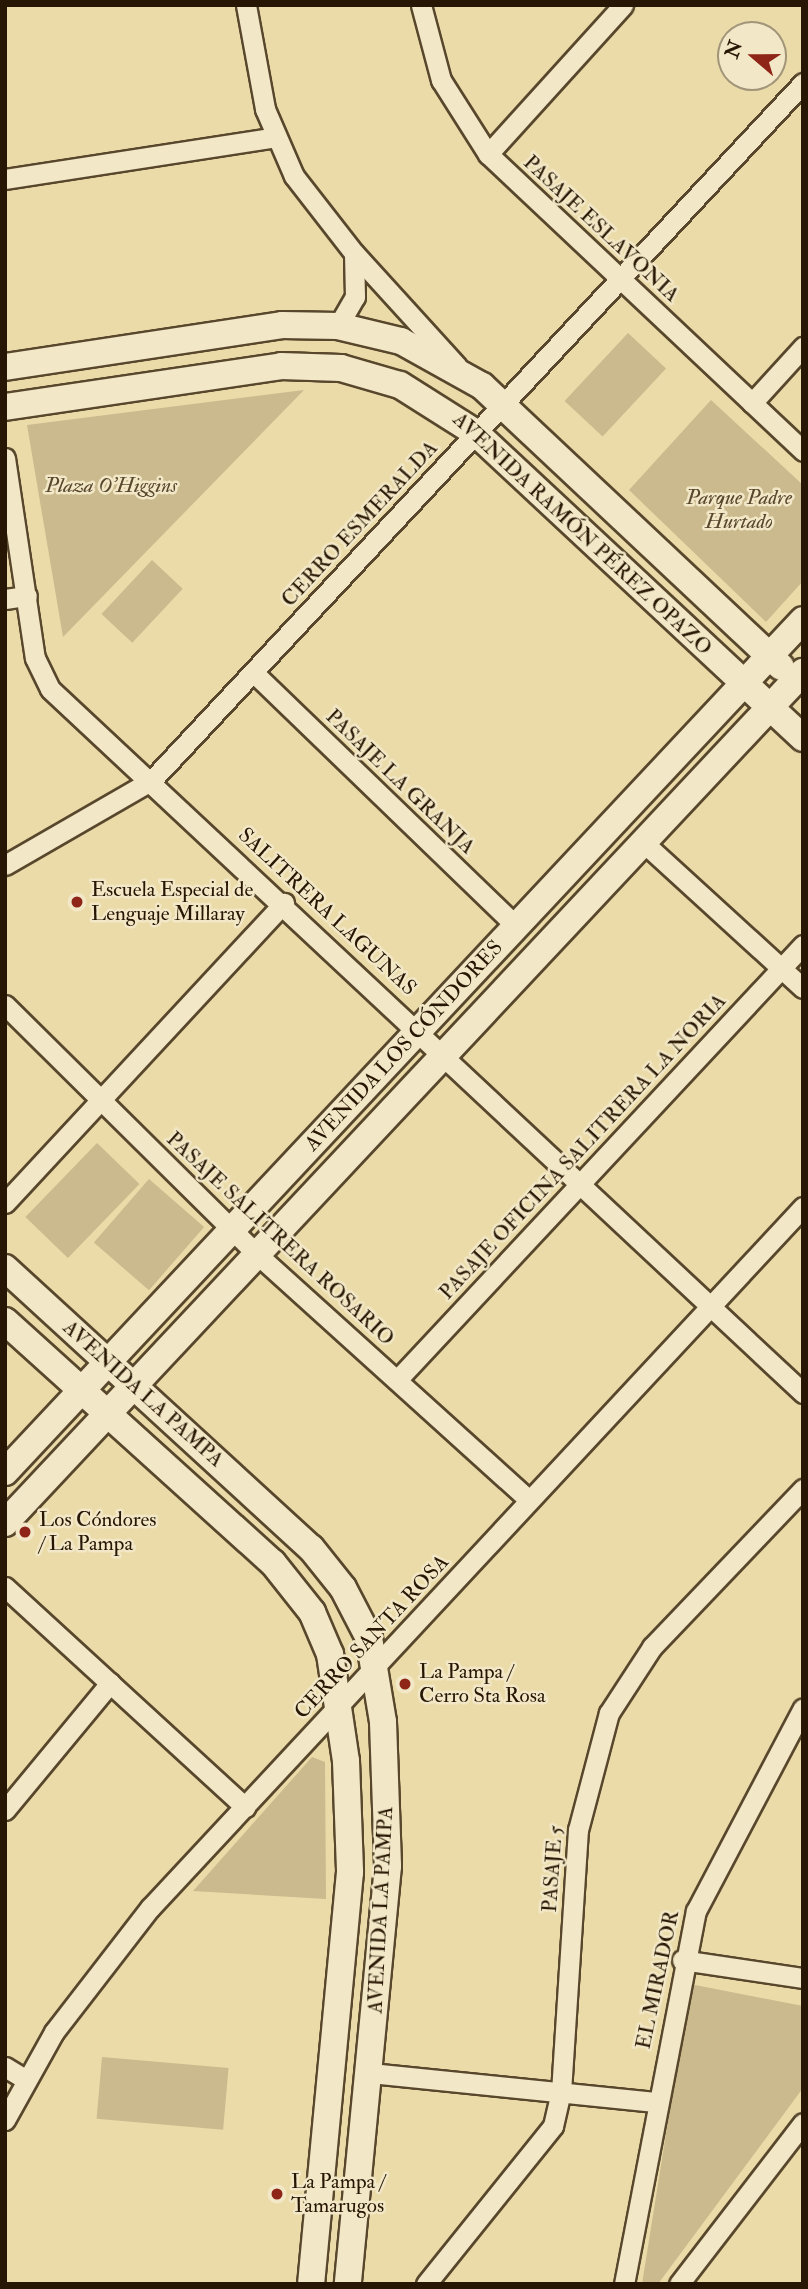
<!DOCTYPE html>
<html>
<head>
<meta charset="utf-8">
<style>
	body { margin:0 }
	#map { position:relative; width:808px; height:2289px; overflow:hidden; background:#ebdba9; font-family:"IM FELL Double Pica",serif }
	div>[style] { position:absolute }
	.green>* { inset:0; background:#caba8d; transform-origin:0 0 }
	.roads { filter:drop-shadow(2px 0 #58472c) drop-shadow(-2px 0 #58472c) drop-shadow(0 2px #58472c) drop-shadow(0 -2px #58472c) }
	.street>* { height:19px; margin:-9.5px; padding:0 9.5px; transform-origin:9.5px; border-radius:9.5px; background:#f2e8c7 }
	.secondary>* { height:26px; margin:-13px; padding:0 13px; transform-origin:13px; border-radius:13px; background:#f2e8c7 }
	.dots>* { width:19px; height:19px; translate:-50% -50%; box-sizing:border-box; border:4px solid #f2e8c7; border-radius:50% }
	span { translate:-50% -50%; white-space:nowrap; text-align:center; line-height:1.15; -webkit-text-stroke:5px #f2e8c7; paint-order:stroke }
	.street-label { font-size:21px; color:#271603 }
	.park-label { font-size:21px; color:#58472c; font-style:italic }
	.poi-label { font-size:21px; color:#271603 }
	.left { translate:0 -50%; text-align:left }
	.frame { position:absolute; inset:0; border:7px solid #271603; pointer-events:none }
	.north { position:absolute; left:717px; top:21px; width:70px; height:70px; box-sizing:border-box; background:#f2e8c7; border:2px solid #a19479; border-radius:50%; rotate:290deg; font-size:19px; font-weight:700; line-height:28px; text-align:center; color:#271603 }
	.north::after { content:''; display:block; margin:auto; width:24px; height:32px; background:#8f2418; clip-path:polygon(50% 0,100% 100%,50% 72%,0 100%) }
</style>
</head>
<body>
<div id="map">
	<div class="green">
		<i style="left:628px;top:333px;width:52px;height:93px;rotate:43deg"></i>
		<i style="clip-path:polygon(304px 390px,63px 637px,27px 425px)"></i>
		<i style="clip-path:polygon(711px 400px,803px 485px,803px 581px,766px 622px,629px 490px)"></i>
		<i style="left:152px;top:560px;width:42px;height:74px;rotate:43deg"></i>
		<i style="left:97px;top:1143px;width:59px;height:103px;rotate:44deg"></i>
		<i style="left:149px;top:1179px;width:73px;height:84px;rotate:41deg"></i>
		<i style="clip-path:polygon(312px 1757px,325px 1762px,326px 1899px,193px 1891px)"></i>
		<i style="clip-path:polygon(690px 1984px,803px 2006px,803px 2088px,658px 2284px,642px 2284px)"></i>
		<i style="left:102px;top:2057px;width:127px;height:62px;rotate:5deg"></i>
	</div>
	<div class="roads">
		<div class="street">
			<i style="left:246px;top:5px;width:106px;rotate:79.6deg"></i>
			<i style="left:265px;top:109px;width:73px;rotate:66.6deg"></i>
			<i style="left:294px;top:176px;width:98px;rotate:52.1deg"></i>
			<i style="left:354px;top:253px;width:153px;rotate:47.7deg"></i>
			<i style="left:421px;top:5px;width:78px;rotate:75.1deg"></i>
			<i style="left:441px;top:80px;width:88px;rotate:57.6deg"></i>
			<i style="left:488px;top:154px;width:433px;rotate:43.3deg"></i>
			<i style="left:488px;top:154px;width:201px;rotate:-47.8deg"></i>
			<i style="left:5px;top:179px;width:273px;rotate:-8.8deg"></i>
			<i style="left:338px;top:326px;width:34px;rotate:-60deg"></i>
			<i style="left:355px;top:297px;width:43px;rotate:-91.3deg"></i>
			<i style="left:752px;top:403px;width:76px;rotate:-47.7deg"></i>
			<i style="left:5px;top:458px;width:202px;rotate:81.5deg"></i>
			<i style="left:35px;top:658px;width:34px;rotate:64deg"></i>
			<i style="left:50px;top:689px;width:1031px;rotate:43.07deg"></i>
			<i style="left:5px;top:599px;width:22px;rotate:-8deg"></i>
			<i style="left:253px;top:672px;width:366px;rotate:44deg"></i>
			<i style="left:644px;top:843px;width:215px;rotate:42.4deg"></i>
			<i style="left:5px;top:865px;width:170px;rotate:-30deg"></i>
			<i style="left:152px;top:780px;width:954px;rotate:-46.95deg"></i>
			<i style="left:5px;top:1005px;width:357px;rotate:44.7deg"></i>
			<i style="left:259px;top:1256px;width:364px;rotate:42.1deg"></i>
			<i style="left:5px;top:1203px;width:410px;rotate:-47.1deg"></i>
			<i style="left:397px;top:1380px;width:595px;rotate:-46.97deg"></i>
			<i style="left:5px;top:1587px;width:326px;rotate:42.5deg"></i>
			<i style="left:5px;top:1810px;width:165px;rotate:-50.4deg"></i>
			<i style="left:682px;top:1960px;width:122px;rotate:8.5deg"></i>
			<i style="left:5px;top:2067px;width:23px;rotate:31deg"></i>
			<i style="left:370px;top:2073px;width:287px;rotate:5.8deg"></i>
			<i style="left:5px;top:2120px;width:101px;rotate:-60.9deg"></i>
			<i style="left:54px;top:2032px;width:157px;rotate:-52.3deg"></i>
			<i style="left:150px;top:1908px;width:958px;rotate:-47.03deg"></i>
			<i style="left:426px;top:2284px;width:203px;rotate:-51.2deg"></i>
			<i style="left:553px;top:2126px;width:35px;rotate:-77deg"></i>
			<i style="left:561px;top:2092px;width:263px;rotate:-86.3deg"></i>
			<i style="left:578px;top:1830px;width:121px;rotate:-75.2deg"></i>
			<i style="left:609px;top:1713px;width:79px;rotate:-56.9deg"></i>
			<i style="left:652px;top:1647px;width:219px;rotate:-46.3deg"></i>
			<i style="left:624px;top:2284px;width:380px;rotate:-79.1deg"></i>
			<i style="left:696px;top:1911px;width:229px;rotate:-62.2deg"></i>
			<i style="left:679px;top:2284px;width:203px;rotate:-52.4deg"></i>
		</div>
		<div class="secondary">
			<i style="left:5px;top:367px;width:280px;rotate:-8.6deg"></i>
			<i style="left:282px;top:325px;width:56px;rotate:1deg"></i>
			<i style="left:338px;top:326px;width:65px;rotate:13.4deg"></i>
			<i style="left:401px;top:341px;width:93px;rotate:29.1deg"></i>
			<i style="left:482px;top:386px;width:410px;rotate:43.2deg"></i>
			<i style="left:5px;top:407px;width:279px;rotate:-8.4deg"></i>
			<i style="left:281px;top:366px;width:60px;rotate:1.9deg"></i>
			<i style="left:341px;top:368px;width:61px;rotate:16.1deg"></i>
			<i style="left:400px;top:385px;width:90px;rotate:32.3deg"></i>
			<i style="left:476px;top:433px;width:447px;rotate:43deg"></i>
			<i style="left:5px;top:1268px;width:415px;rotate:42.5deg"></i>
			<i style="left:311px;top:1548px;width:51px;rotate:51.3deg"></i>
			<i style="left:343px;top:1588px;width:56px;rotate:62.5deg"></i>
			<i style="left:369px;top:1638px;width:85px;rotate:80.5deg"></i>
			<i style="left:383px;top:1722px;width:144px;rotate:88deg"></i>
			<i style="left:388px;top:1866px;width:420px;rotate:95.5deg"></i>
			<i style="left:5px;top:1321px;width:361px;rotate:42.1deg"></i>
			<i style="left:273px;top:1563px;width:63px;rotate:51.5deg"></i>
			<i style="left:312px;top:1612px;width:46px;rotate:66.8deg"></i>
			<i style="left:330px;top:1654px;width:108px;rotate:81.5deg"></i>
			<i style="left:346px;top:1761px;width:111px;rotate:87.9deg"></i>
			<i style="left:350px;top:1872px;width:414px;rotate:95.4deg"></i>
			<i style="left:5px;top:1472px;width:1167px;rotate:-46.87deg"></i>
			<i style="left:5px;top:1523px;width:1167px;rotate:-46.84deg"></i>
		</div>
	</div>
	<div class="dots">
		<i style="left:77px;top:902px;background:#8f2418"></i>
		<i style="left:25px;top:1532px;background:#8f2418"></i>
		<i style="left:405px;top:1684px;background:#8f2418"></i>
		<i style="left:277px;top:2194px;background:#8f2418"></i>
	</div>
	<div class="street-label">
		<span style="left:601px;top:229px;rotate:43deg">PASAJE ESLAVONIA</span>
		<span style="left:360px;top:524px;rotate:-47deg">CERRO ESMERALDA</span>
		<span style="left:582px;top:534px;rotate:43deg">AVENIDA RAMÓN PÉREZ OPAZO</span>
		<span style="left:400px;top:782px;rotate:44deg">PASAJE LA GRANJA</span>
		<span style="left:327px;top:912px;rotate:43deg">SALITRERA LAGUNAS</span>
		<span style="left:404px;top:1046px;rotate:-47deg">AVENIDA LOS CÓNDORES</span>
		<span style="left:583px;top:1147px;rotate:-47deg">PASAJE OFICINA SALITRERA LA NORIA</span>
		<span style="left:280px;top:1239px;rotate:43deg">PASAJE SALITRERA ROSARIO</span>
		<span style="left:143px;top:1394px;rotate:42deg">AVENIDA LA PAMPA</span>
		<span style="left:372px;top:1637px;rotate:-47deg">CERRO SANTA ROSA</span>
		<span style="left:553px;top:1869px;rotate:-86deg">PASAJE 5</span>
		<span style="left:381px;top:1910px;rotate:-87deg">AVENIDA LA PAMPA</span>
		<span style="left:658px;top:1980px;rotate:-78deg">EL MIRADOR</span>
	</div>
	<div class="park-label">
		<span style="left:111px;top:486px">Plaza O'Higgins</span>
		<span style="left:739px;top:510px">Parque Padre<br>Hurtado</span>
	</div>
	<div class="poi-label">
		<span class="left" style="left:91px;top:902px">Escuela Especial de<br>Lenguaje Millaray</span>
		<span class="left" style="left:39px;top:1532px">Los Cóndores<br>/ La Pampa</span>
		<span class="left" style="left:419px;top:1684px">La Pampa /<br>Cerro Sta Rosa</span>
		<span class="left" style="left:291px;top:2194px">La Pampa /<br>Tamarugos</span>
	</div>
	<div class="frame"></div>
	<div class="north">N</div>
</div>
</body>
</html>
